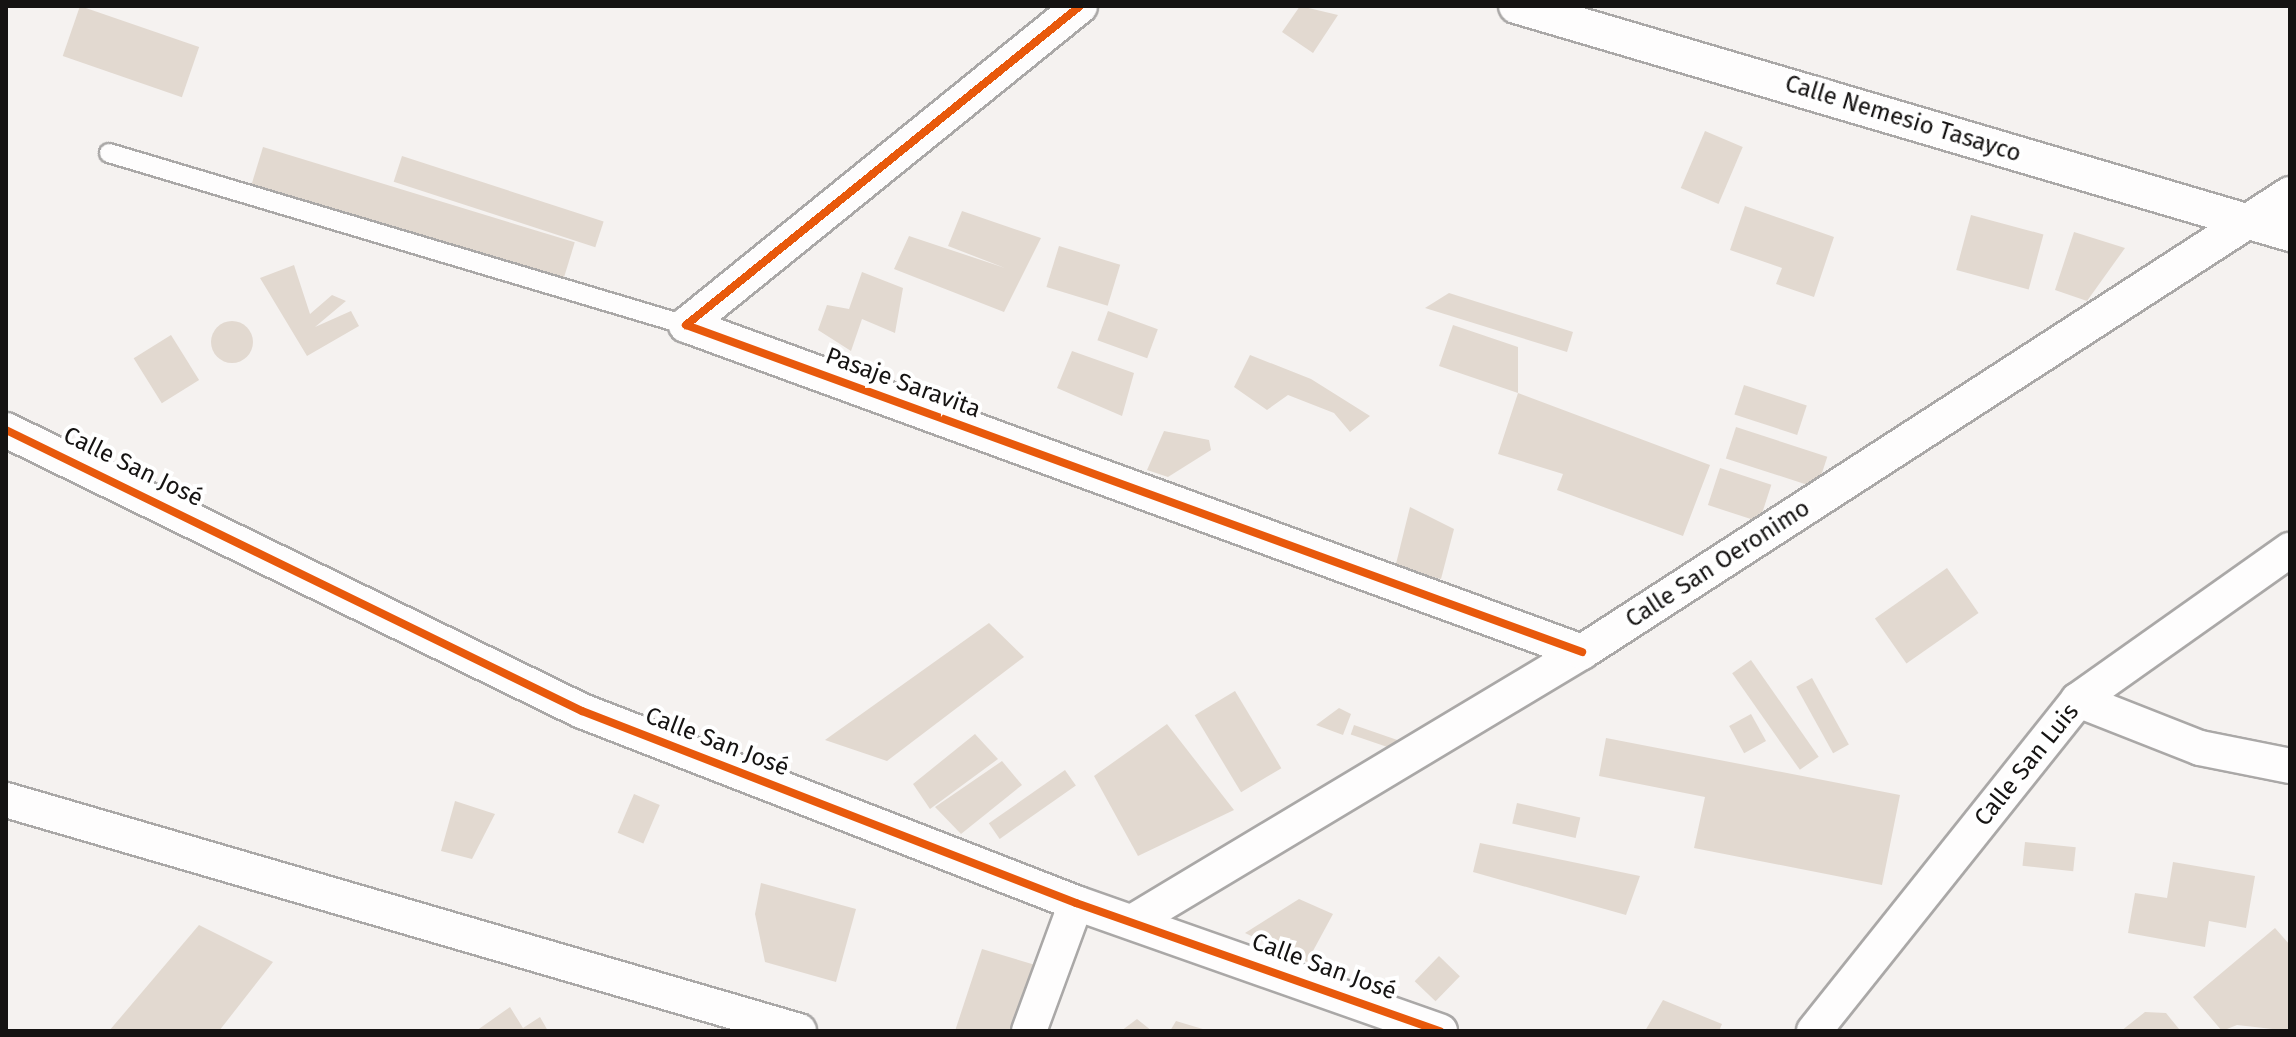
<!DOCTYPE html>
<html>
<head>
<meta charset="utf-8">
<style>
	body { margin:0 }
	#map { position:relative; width:2296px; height:1037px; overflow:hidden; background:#f5f2f0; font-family:"Fira Sans",sans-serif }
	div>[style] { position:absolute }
	.building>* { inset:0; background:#e2d9d0; transform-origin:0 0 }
	.round { border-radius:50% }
	.roads { filter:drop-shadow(2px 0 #aaa8a7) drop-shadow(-2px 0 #aaa8a7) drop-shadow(0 2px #aaa8a7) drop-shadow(0 -2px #aaa8a7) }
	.service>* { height:18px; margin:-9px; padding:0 9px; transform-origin:9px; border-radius:9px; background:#fefdfd }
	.minor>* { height:34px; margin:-17px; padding:0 17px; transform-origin:17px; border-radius:17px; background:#fefdfd }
	.cycleway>* { height:8px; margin:-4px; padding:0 4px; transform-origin:4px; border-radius:4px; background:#e8590c }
	span { translate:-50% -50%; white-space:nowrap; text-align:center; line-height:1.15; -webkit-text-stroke:8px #fff; paint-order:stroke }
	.street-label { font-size:24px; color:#151312 }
	.frame { position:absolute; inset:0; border:8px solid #151312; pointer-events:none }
</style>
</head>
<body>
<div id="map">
	<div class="building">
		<i style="left:80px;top:6px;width:126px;height:53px;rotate:19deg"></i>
		<i style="clip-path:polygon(1300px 6px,1338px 15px,1313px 53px,1282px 32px)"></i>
		<i style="left:1705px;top:131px;width:41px;height:62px;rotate:23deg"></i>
		<i style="left:263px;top:147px;width:326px;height:39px;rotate:17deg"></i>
		<i style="left:402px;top:156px;width:212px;height:27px;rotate:18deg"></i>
		<i style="clip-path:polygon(1745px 206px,1834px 237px,1814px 297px,1776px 284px,1782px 268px,1730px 250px)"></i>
		<i style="clip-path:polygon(962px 211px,1041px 238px,1004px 312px,894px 269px,909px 236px,1005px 268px,948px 246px)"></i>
		<i style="left:1971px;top:215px;width:75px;height:57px;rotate:15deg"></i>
		<i style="clip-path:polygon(2074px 232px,2125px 248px,2087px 301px,2055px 290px)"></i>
		<i style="left:1059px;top:246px;width:64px;height:43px;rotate:17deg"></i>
		<i style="clip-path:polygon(294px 265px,310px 314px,332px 295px,346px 301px,315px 327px,351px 311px,359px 326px,307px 356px,260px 278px)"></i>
		<i style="clip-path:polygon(862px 272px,903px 288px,895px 333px,862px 319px,851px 351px,818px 330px,827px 305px,849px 309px)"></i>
		<i style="clip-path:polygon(1449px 293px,1573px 332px,1567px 352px,1425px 308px)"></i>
		<i style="left:1108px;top:311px;width:53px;height:31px;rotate:20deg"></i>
		<i class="round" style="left:211px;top:321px;width:42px;height:42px"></i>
		<i style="clip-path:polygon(1453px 325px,1518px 347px,1518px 393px,1710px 465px,1683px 536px,1557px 490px,1563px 474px,1498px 454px,1518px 393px,1439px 366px)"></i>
		<i style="left:171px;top:335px;width:53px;height:44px;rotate:58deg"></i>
		<i style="clip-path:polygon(1072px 351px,1134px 373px,1122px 416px,1057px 388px)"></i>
		<i style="clip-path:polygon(1250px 355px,1311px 379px,1370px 416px,1350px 432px,1334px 413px,1288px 395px,1267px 410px,1234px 387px)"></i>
		<i style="left:1744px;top:385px;width:66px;height:31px;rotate:18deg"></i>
		<i style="left:1736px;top:427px;width:96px;height:33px;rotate:18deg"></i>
		<i style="clip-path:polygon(1164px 431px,1209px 440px,1211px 450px,1168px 477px,1147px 470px)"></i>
		<i style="left:1720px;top:468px;width:54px;height:39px;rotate:18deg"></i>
		<i style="clip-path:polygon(1410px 507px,1454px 529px,1441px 579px,1395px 568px)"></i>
		<i style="left:1947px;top:568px;width:55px;height:88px;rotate:55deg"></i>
		<i style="clip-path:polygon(989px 623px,1024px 657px,887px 761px,825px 740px)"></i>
		<i style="left:1751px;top:660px;width:118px;height:23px;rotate:55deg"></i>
		<i style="left:1812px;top:678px;width:76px;height:18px;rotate:61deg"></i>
		<i style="left:1235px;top:691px;width:90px;height:47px;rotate:59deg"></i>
		<i style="clip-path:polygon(1339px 708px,1351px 714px,1343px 735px,1316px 725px)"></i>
		<i style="left:1751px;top:714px;width:31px;height:25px;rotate:61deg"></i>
		<i style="clip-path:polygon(1167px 724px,1234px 810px,1138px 856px,1094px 776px)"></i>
		<i style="left:1354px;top:725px;width:55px;height:10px;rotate:19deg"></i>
		<i style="clip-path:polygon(975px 734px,998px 759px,930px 809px,913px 784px)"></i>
		<i style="clip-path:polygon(1606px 738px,1900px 795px,1882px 885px,1694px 848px,1705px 797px,1599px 776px)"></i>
		<i style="clip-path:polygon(1002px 761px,1022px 785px,961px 834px,935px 807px)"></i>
		<i style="left:1065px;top:770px;width:19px;height:93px;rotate:55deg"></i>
		<i style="left:634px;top:794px;width:28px;height:42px;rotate:23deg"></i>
		<i style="clip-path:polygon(455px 801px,495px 814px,472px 859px,441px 851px)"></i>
		<i style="left:1517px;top:803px;width:65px;height:21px;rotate:13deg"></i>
		<i style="left:2025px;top:842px;width:51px;height:24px;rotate:6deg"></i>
		<i style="clip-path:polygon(1480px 843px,1640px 876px,1626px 915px,1473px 872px)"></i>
		<i style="clip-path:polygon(2173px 862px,2255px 876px,2246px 928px,2209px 921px,2205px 947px,2128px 933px,2135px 893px,2167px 898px)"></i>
		<i style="clip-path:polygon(761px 883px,856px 909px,836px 982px,765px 962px,755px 914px)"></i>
		<i style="clip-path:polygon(1299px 899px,1333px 914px,1307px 962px,1245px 933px)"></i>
		<i style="clip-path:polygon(199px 925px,273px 962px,219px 1031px,109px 1031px)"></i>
		<i style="clip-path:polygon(2275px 928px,2290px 945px,2290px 1031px,2237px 1025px,2222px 1031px,2193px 997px)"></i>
		<i style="clip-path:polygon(982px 949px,1042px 967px,1012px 1031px,955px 1031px)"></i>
		<i style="left:1439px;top:956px;width:29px;height:35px;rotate:44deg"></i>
		<i style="clip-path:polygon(1663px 1000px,1722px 1024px,1719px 1031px,1645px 1031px)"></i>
		<i style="clip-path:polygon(510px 1007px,523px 1028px,540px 1017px,548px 1031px,476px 1031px)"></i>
		<i style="clip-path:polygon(2145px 1012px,2166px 1013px,2179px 1029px,2121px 1031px)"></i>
		<i style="clip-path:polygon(1137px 1019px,1152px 1031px,1121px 1031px)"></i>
		<i style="clip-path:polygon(1176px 1021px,1206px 1030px,1206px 1031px,1170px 1031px)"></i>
	</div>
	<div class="roads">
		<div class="service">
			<i style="left:109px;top:153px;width:602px;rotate:16.6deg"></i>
		</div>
		<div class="minor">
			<i style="left:1080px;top:6px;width:507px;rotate:141deg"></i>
			<i style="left:686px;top:325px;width:954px;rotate:20.05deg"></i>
			<i style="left:1516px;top:6px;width:807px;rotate:16.41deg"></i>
			<i style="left:6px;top:430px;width:641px;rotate:26.01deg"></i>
			<i style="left:582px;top:711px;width:530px;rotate:21.24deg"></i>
			<i style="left:1076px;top:903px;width:386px;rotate:19.4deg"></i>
			<i style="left:2078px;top:700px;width:131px;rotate:21.5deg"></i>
			<i style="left:2200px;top:748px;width:92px;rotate:11.3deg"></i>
			<i style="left:6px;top:800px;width:826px;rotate:16.24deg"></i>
			<i style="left:1137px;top:919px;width:519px;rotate:-30.96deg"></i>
			<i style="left:1582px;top:652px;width:843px;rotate:-32.9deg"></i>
			<i style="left:1029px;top:1031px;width:136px;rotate:-69.8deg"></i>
			<i style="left:1814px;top:1031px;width:423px;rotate:-51.4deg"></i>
			<i style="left:2078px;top:700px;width:260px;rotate:-35.3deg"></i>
		</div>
	</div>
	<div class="cycleway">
		<i style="left:1080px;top:6px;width:507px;rotate:141deg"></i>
		<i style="left:686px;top:325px;width:954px;rotate:20.05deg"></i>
		<i style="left:6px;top:430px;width:641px;rotate:26.01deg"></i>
		<i style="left:582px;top:711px;width:530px;rotate:21.24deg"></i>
		<i style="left:1076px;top:903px;width:386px;rotate:19.4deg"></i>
	</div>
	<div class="street-label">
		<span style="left:1903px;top:119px;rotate:17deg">Calle Nemesio Tasayco</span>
		<span style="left:903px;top:383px;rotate:20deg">Pasaje Saravita</span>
		<span style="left:133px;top:467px;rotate:26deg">Calle San José</span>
		<span style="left:1718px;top:564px;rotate:-33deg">Calle San Oeronimo</span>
		<span style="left:717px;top:742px;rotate:21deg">Calle San José</span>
		<span style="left:2027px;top:765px;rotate:-51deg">Calle San Luis</span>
		<span style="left:1324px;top:967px;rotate:20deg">Calle San José</span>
	</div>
	<div class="frame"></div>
</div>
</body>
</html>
